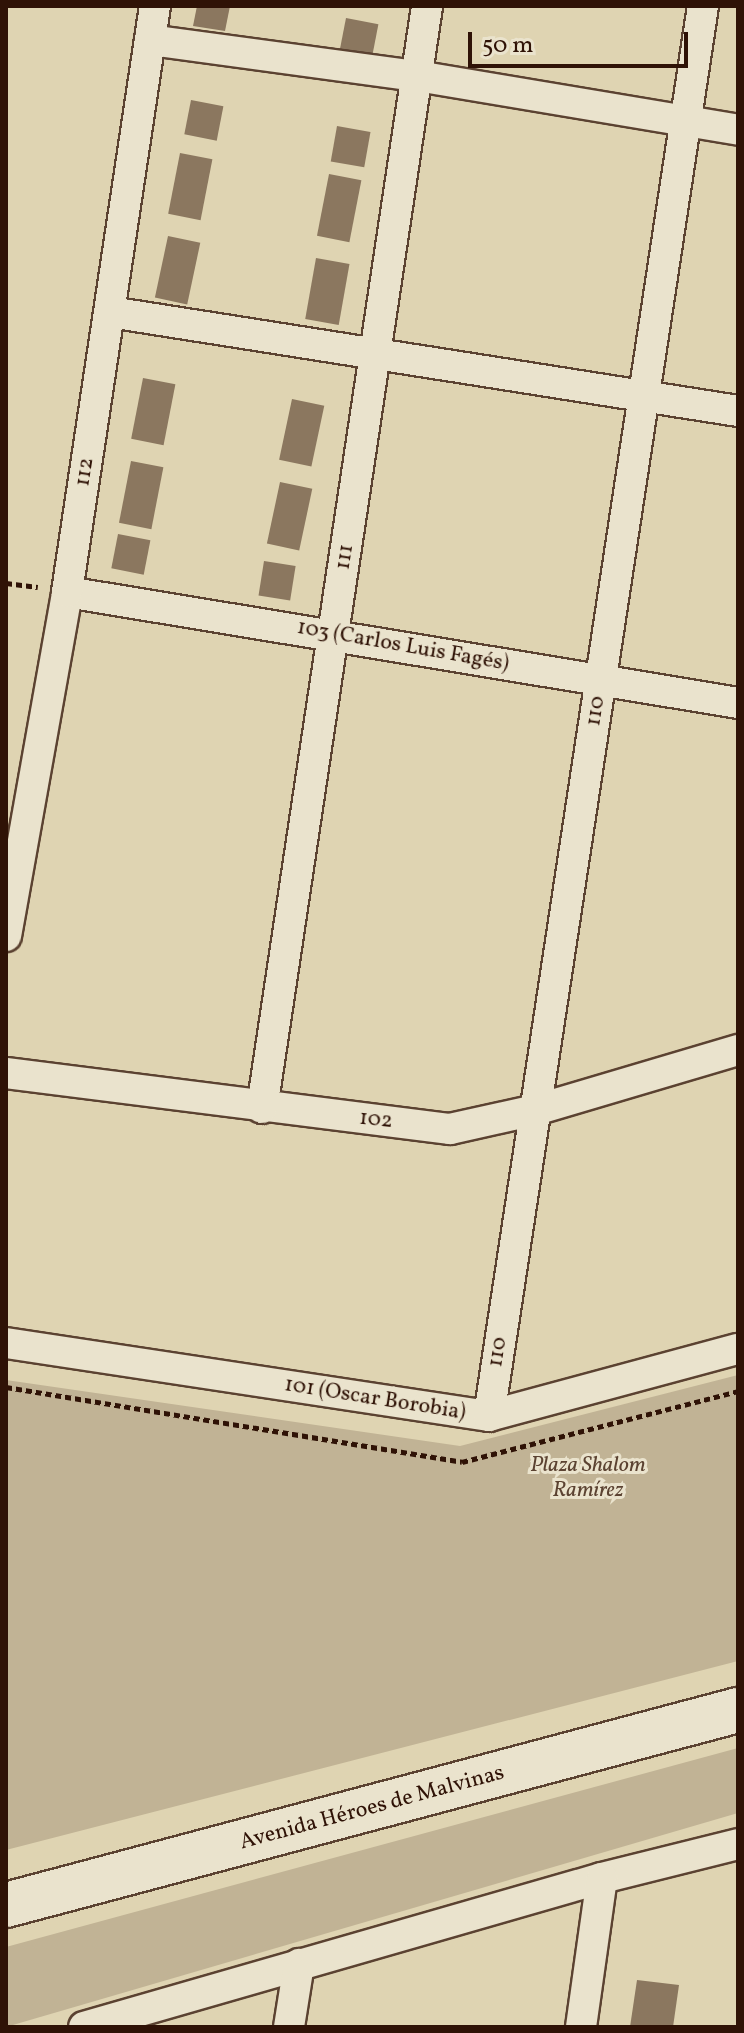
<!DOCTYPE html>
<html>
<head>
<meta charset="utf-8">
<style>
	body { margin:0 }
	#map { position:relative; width:744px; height:2033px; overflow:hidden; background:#dfd4b2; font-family:Vollkorn,serif }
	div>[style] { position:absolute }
	.green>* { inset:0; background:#c1b395 }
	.building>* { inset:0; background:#8b775f; transform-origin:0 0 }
	.path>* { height:5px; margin-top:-2.5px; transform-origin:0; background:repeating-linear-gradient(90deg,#2f1206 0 6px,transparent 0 10px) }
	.roads { filter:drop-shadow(2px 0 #5b4231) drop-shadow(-2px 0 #5b4231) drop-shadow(0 2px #5b4231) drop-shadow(0 -2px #5b4231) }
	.minor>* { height:30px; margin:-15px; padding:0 15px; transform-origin:15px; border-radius:15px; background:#eae3cd }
	.secondary>* { height:44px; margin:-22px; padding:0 22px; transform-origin:22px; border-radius:22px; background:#eae3cd }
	span { translate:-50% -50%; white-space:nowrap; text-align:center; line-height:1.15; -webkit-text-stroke:6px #eae3cd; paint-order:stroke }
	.street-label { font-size:22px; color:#2f1206 }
	.park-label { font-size:22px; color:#5b4231; font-style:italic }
	.frame { position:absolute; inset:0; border:8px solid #2f1206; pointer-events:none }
	.scale { position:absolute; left:468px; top:32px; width:220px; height:36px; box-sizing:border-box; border:4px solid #2f1206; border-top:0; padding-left:10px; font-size:24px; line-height:28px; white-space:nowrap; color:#2f1206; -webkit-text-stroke:6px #eae3cd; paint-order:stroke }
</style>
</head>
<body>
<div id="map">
	<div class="green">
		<i style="clip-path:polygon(738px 1375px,738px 1661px,6px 1850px,6px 1380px,460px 1446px)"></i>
		<i style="clip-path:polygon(738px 1748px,738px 1813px,6px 2027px,6px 1947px)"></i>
	</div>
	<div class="building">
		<i style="clip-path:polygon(197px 6px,230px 6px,225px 31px,193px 26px)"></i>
		<i style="left:346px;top:18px;width:33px;height:35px;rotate:11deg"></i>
		<i style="left:191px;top:100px;width:33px;height:35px;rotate:11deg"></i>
		<i style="left:337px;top:126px;width:34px;height:36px;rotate:10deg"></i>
		<i style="left:180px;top:153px;width:33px;height:62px;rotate:11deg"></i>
		<i style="left:329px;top:174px;width:33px;height:63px;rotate:11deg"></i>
		<i style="left:168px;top:236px;width:33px;height:63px;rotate:12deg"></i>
		<i style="left:316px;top:258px;width:34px;height:62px;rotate:10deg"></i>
		<i style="left:143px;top:378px;width:33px;height:62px;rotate:11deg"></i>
		<i style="left:292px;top:399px;width:33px;height:62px;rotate:12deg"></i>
		<i style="left:131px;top:461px;width:33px;height:63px;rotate:11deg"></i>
		<i style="left:280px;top:482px;width:33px;height:63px;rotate:12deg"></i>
		<i style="left:118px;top:534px;width:33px;height:35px;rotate:11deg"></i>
		<i style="left:264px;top:561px;width:32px;height:35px;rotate:9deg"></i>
		<i style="clip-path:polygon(637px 1980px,679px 1985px,673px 2027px,630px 2027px)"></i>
	</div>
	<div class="path">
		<i style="left:6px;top:583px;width:32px;rotate:7deg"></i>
		<i style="left:6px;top:1387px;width:462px;rotate:9.3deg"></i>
		<i style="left:462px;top:1462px;width:285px;rotate:-14.4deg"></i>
	</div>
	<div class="roads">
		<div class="minor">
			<i style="left:150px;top:40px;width:269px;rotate:7.7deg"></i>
			<i style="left:417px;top:76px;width:326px;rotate:9.5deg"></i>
			<i style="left:110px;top:312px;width:636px;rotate:8.96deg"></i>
			<i style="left:67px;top:592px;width:680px;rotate:9.39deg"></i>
			<i style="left:6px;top:936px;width:349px;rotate:-79.9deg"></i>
			<i style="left:67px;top:592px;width:593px;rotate:-81.46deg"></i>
			<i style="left:6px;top:1073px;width:448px;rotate:7.2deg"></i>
			<i style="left:450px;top:1129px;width:87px;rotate:-12.6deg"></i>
			<i style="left:535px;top:1110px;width:212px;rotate:-16.5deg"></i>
			<i style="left:262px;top:1108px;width:1114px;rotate:-81.48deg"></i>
			<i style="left:6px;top:1343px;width:488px;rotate:8.6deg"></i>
			<i style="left:489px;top:1416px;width:258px;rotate:-15.1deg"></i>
			<i style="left:489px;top:1416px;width:1426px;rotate:-81.37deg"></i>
			<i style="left:84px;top:2027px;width:539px;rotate:-16.05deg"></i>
			<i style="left:602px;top:1878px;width:140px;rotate:-14deg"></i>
			<i style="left:289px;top:2027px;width:64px;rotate:-81deg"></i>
			<i style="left:581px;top:2027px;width:150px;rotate:-82deg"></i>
		</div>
		<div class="secondary">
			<i style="left:6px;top:1905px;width:758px;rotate:-14.92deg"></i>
		</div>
	</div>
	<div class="street-label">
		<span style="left:85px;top:472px;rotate:-81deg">112</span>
		<span style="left:345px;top:557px;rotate:-81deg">111</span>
		<span style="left:403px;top:646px;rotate:10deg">103 (Carlos Luis Fagés)</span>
		<span style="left:596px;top:711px;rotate:-81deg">110</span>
		<span style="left:376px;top:1120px;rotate:6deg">102</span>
		<span style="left:498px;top:1352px;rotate:-81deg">110</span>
		<span style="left:375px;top:1399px;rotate:9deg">101 (Oscar Borobia)</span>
		<span style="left:372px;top:1808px;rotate:-15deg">Avenida Héroes de Malvinas</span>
	</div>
	<div class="park-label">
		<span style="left:588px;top:1478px">Plaza Shalom<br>Ramírez</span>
	</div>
	<div class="frame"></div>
	<div class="scale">50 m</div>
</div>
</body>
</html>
